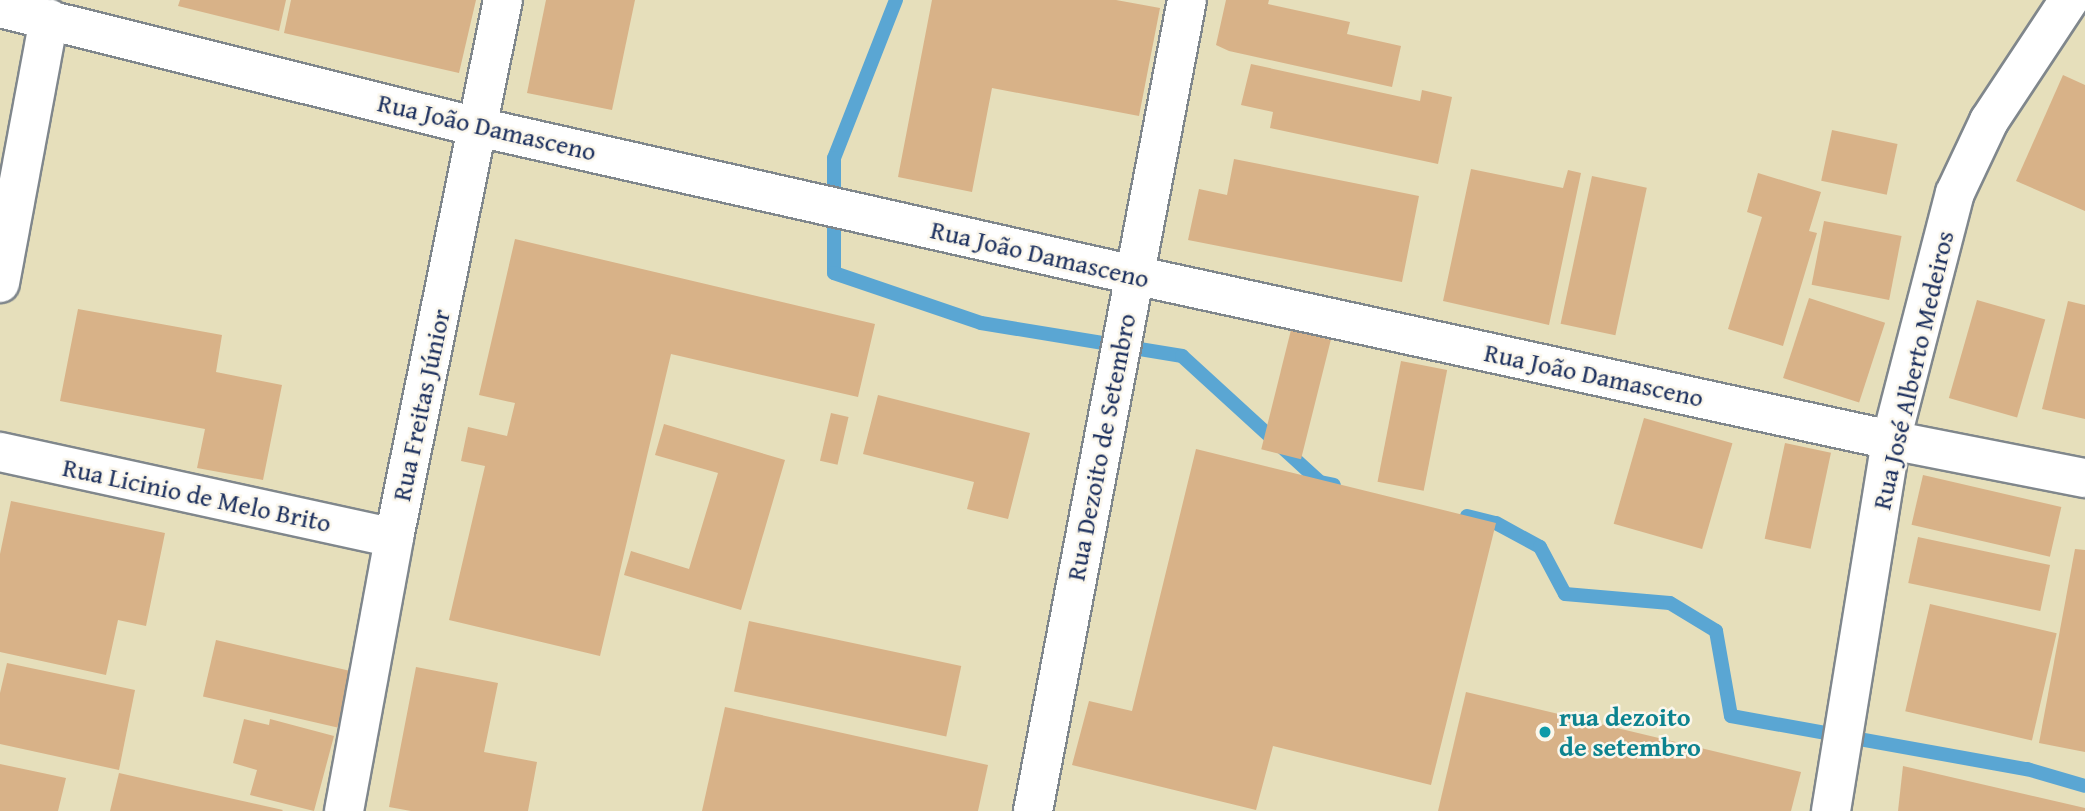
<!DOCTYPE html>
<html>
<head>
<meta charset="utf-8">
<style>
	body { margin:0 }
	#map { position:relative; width:2085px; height:811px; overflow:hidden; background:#e6dfbb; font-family:"Gentium Book Plus",serif }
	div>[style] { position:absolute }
	.stream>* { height:14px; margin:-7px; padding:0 7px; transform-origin:7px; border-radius:7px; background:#5aa6d3 }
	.building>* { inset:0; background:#d8b288; transform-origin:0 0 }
	.roads { filter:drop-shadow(2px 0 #80878c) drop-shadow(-2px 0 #80878c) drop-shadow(0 2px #80878c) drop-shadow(0 -2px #80878c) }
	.minor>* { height:38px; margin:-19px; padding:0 19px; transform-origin:19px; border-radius:19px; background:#fff }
	.dots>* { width:19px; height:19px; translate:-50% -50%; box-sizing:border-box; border:4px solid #fbf7ec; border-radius:50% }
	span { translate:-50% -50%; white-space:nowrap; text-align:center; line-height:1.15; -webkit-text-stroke:5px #fbf7ec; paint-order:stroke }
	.street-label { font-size:26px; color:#1b2f5e }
	.culture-label { font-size:26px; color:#0d838f; font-weight:700 }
	.left { translate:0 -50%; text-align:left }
</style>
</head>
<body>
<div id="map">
	<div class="stream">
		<i style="left:896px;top:0;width:170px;rotate:111.4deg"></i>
		<i style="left:834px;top:158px;width:115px;rotate:90deg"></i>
		<i style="left:834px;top:273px;width:155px;rotate:18.8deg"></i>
		<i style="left:981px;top:323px;width:204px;rotate:9.3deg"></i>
		<i style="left:1182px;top:356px;width:187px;rotate:42.4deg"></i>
		<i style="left:1320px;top:482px;width:14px;rotate:12deg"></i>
		<i style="left:1467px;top:516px;width:30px;rotate:14deg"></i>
		<i style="left:1496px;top:523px;width:50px;rotate:28.6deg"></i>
		<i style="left:1540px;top:547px;width:53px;rotate:62deg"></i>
		<i style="left:1565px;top:594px;width:105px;rotate:4.9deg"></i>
		<i style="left:1670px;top:603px;width:54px;rotate:31.3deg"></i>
		<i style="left:1716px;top:631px;width:86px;rotate:80deg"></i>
		<i style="left:1731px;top:716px;width:301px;rotate:10.2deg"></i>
		<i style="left:2027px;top:769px;width:60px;rotate:16.3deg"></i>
	</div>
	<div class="building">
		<i style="clip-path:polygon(180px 0,286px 0,279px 31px,178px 6px)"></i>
		<i style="clip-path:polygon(291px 0,476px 0,459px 73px,284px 33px)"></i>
		<i style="clip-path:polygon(546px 0,635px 0,612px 110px,527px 93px)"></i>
		<i style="clip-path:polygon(932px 0,1116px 0,1160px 8px,1139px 116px,992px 88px,972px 192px,898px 177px)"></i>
		<i style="clip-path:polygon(1226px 0,1269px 0,1268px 4px,1350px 22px,1347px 34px,1401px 46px,1392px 87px,1229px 51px,1216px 45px)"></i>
		<i style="clip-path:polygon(1251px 64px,1420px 101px,1422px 90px,1452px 97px,1438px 164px,1270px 128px,1273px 112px,1241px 105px)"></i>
		<i style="clip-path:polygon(2063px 75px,2085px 85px,2085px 211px,2016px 181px)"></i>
		<i style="left:1832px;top:130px;width:67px;height:52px;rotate:12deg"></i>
		<i style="clip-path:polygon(1234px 159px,1419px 196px,1402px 282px,1188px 240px,1199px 189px,1227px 195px)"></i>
		<i style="clip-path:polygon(1471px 169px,1563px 188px,1568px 170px,1581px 173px,1549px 325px,1443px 301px)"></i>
		<i style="clip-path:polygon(1758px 173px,1821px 192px,1809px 231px,1817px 233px,1783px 346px,1728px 329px,1762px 217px,1747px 212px)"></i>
		<i style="left:1592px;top:176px;width:56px;height:151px;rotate:12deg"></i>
		<i style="left:1824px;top:221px;width:79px;height:65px;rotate:11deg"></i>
		<i style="clip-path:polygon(515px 239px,875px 324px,858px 397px,671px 354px,600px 656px,449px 620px,485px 466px,461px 461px,468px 427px,507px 436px,515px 403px,479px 395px)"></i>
		<i style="left:1809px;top:298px;width:80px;height:84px;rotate:18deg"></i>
		<i style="left:1977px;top:300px;width:71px;height:102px;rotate:16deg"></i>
		<i style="clip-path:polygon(2068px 301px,2085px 305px,2085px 419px,2042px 409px)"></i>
		<i style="clip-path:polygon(78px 309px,222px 335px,216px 372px,282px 385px,263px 480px,197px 468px,205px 429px,60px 401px)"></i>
		<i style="left:1291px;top:330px;width:41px;height:123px;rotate:14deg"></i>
		<i style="left:1401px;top:361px;width:47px;height:123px;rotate:11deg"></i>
		<i style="clip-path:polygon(878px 395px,1030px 433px,1008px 519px,967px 509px,974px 482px,863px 454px)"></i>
		<i style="left:831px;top:413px;width:18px;height:49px;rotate:13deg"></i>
		<i style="left:1644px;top:418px;width:92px;height:110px;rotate:16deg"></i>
		<i style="clip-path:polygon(664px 424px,785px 460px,741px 610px,624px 575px,631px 551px,689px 569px,718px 473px,655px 455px)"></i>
		<i style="left:1785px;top:443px;width:47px;height:98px;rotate:12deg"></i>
		<i style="clip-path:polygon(1196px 449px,1496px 523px,1431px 785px,1273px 746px,1256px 810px,1072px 765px,1089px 701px,1132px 711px)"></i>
		<i style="left:1923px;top:475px;width:142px;height:51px;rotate:13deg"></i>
		<i style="clip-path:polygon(11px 501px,165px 533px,146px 626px,118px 620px,106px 675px,0 652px,0 554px)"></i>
		<i style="left:1918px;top:537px;width:135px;height:47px;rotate:12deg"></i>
		<i style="clip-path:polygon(2075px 549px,2085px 550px,2085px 752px,2039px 743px)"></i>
		<i style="left:1930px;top:604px;width:130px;height:110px;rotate:13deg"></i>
		<i style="left:749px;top:621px;width:217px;height:72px;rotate:12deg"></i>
		<i style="left:216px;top:640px;width:138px;height:58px;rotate:13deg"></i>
		<i style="clip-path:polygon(7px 663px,135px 690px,119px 770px,0 744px,0 693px)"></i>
		<i style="clip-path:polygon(416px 667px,498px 683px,484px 752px,537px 762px,528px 811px,411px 811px,389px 807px)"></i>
		<i style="clip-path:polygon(1466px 692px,1801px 772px,1791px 811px,1438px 811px)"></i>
		<i style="clip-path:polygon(725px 707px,988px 765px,978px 811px,702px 811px)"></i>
		<i style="clip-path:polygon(244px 719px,269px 725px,270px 719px,334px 736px,314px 811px,250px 795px,257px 770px,233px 763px)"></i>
		<i style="clip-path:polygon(0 764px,66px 778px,58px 811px,0 811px)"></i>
		<i style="clip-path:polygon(1903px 766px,2085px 808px,2085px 811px,1898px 811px)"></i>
		<i style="clip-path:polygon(119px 773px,283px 810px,282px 811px,110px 811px)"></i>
	</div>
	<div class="roads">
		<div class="minor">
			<i style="left:0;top:8px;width:493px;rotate:14deg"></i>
			<i style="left:478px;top:127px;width:672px;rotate:12.71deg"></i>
			<i style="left:1134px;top:275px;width:775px;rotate:12.3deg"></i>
			<i style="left:1891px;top:440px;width:198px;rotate:11.1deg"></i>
			<i style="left:0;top:283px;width:269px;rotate:-79.5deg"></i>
			<i style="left:0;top:452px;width:403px;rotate:12.3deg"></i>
			<i style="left:344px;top:811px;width:278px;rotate:-79.6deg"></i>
			<i style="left:394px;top:538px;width:549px;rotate:-78.55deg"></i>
			<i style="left:1033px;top:811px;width:825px;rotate:-79.25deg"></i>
			<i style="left:1831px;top:811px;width:376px;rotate:-80.8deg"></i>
			<i style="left:1891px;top:440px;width:255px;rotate:-75.5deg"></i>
			<i style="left:1955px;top:193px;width:80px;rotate:-64.7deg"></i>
			<i style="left:1989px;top:121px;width:145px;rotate:-56.5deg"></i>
		</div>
	</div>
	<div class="dots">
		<i style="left:1545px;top:732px;background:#0f9aa8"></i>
	</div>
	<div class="street-label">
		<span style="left:487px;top:127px;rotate:13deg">Rua João Damasceno</span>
		<span style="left:1040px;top:254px;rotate:13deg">Rua João Damasceno</span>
		<span style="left:1913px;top:370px;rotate:-77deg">Rua José Alberto Medeiros</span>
		<span style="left:1594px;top:375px;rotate:12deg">Rua João Damasceno</span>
		<span style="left:421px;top:405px;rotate:-78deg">Rua Freitas Júnior</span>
		<span style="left:1101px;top:447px;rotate:-79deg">Rua Dezoito de Setembro</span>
		<span style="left:197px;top:495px;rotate:12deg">Rua Licinio de Melo Brito</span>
	</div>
	<div class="culture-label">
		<span class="left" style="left:1559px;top:732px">rua dezoito<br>de setembro</span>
	</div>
</div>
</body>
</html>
